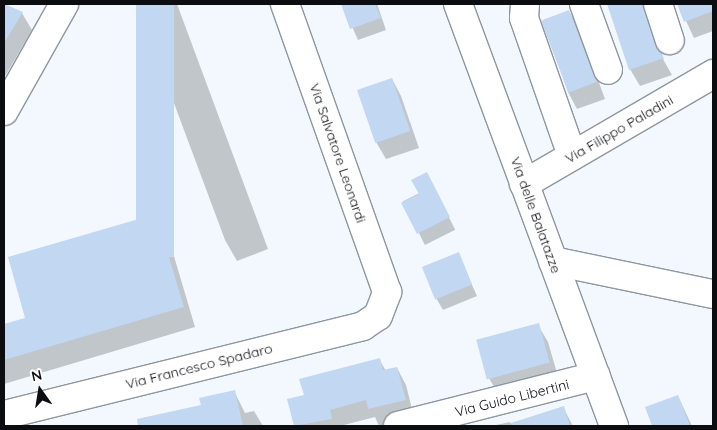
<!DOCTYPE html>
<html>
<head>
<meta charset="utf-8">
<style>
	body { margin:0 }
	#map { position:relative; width:717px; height:430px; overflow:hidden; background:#f2f8fe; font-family:Quicksand,sans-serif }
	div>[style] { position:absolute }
	.shadow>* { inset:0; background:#0003; transform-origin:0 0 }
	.building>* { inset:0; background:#c1d7f2; transform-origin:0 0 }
	.roads { filter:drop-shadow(1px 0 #8e96a0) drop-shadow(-1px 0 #8e96a0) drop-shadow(0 1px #8e96a0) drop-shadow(0 -1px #8e96a0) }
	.minor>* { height:28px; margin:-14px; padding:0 14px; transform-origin:14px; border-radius:14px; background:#fff }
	span { translate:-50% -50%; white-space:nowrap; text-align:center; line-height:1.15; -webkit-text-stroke:5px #fff; paint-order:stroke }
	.street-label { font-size:14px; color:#0b0d11 }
	.frame { position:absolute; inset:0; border:5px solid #0b0d11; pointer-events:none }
	.north { position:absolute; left:15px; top:365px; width:50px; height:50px; -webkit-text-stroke:4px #fff; paint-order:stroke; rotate:347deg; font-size:14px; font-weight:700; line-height:20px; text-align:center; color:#0b0d11 }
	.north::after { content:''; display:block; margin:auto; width:18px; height:22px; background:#0b0d11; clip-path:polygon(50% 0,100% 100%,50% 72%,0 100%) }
</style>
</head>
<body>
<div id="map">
	<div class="shadow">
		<i style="clip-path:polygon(4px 4px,22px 13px,32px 30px,4px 78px)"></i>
		<i style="clip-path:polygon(137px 4px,177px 4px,268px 249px,237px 261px,225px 240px)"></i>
		<i style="clip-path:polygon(342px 4px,377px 4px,386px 30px,358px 40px)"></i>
		<i style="clip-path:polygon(608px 4px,648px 4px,664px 61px,672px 75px,640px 86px,630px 69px)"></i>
		<i style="clip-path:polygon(678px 4px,713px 4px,713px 31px,694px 38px)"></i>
		<i style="clip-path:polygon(569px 11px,579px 28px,605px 99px,577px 109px,568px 92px,543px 20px)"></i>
		<i style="clip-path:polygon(392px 79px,401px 96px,419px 148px,386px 159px,376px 142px)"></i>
		<i style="left:433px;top:186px;width:49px;height:34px;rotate:63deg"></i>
		<i style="clip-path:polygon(156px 215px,168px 236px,195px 327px,4px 384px,4px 326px,27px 319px)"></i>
		<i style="clip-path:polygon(458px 254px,477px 296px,443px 310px,436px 298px)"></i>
		<i style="clip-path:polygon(538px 325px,548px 342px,559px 380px,500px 397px,490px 380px,479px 342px)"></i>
		<i style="clip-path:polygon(379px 359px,386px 371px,397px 368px,406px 385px,414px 417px,379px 426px,375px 417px,340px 426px,295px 426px,288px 400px,305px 396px)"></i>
		<i style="clip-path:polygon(234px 391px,245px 413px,254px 411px,263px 426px,168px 426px,165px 414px,203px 406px)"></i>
		<i style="clip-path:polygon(678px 396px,692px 426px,654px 426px,647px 408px)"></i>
		<i style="clip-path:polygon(563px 407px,573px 426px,491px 426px,510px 422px,511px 424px)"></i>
	</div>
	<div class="building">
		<i style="clip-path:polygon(4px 4px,23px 12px,4px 43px)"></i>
		<i style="left:136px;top:4px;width:38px;height:253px"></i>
		<i style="clip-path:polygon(341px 4px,375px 4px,381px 18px,350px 29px)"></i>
		<i style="clip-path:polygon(607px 4px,643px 4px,655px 45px,664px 58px,629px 70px)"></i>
		<i style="clip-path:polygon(677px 4px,713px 4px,713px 11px,684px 22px)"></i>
		<i style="left:569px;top:10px;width:77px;height:30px;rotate:69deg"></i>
		<i style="left:392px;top:78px;width:56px;height:37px;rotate:71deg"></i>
		<i style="clip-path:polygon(427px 172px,450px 217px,417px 234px,401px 203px,419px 194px,411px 180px)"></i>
		<i style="clip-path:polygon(156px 214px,184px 307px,4px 360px,4px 324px,25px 318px,8px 257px)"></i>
		<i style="left:459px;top:252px;width:35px;height:40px;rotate:68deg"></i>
		<i style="left:539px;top:323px;width:41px;height:65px;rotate:75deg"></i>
		<i style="clip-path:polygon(380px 358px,383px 370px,397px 367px,406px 400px,368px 409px,366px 400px,330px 410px,332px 419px,294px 426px,287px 399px,304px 395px,299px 379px)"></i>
		<i style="clip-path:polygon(235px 390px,243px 426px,138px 426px,137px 419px,201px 405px,199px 398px)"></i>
		<i style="clip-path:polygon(678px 395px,690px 426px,652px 426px,645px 407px)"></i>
		<i style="clip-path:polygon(564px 406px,570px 426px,512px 426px,511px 423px)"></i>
	</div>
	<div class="roads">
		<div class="minor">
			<i style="left:458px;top:4px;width:450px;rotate:69.7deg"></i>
			<i style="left:525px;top:4px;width:14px;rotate:94deg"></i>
			<i style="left:524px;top:18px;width:146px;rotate:70.8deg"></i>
			<i style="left:584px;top:4px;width:70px;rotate:70deg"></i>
			<i style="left:658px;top:4px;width:38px;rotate:72deg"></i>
			<i style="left:4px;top:111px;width:123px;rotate:-60.7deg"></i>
			<i style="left:524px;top:184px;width:219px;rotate:-30.2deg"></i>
			<i style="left:553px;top:261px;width:163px;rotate:11.7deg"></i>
			<i style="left:4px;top:415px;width:370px;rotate:-13.9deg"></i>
			<i style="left:363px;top:326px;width:18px;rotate:-34deg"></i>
			<i style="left:378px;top:316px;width:26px;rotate:-69deg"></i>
			<i style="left:387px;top:292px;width:306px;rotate:-109.5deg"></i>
			<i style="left:398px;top:426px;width:204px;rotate:-14.2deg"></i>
		</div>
	</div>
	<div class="street-label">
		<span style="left:619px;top:129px;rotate:-30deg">Via Filippo Paladini</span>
		<span style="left:338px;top:153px;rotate:71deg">Via Salvatore Leonardi</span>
		<span style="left:536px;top:215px;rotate:70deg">Via delle Balatazze</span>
		<span style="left:199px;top:366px;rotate:-14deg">Via Francesco Spadaro</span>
		<span style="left:512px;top:398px;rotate:-14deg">Via Guido Libertini</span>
	</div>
	<div class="frame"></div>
	<div class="north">N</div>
</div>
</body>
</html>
